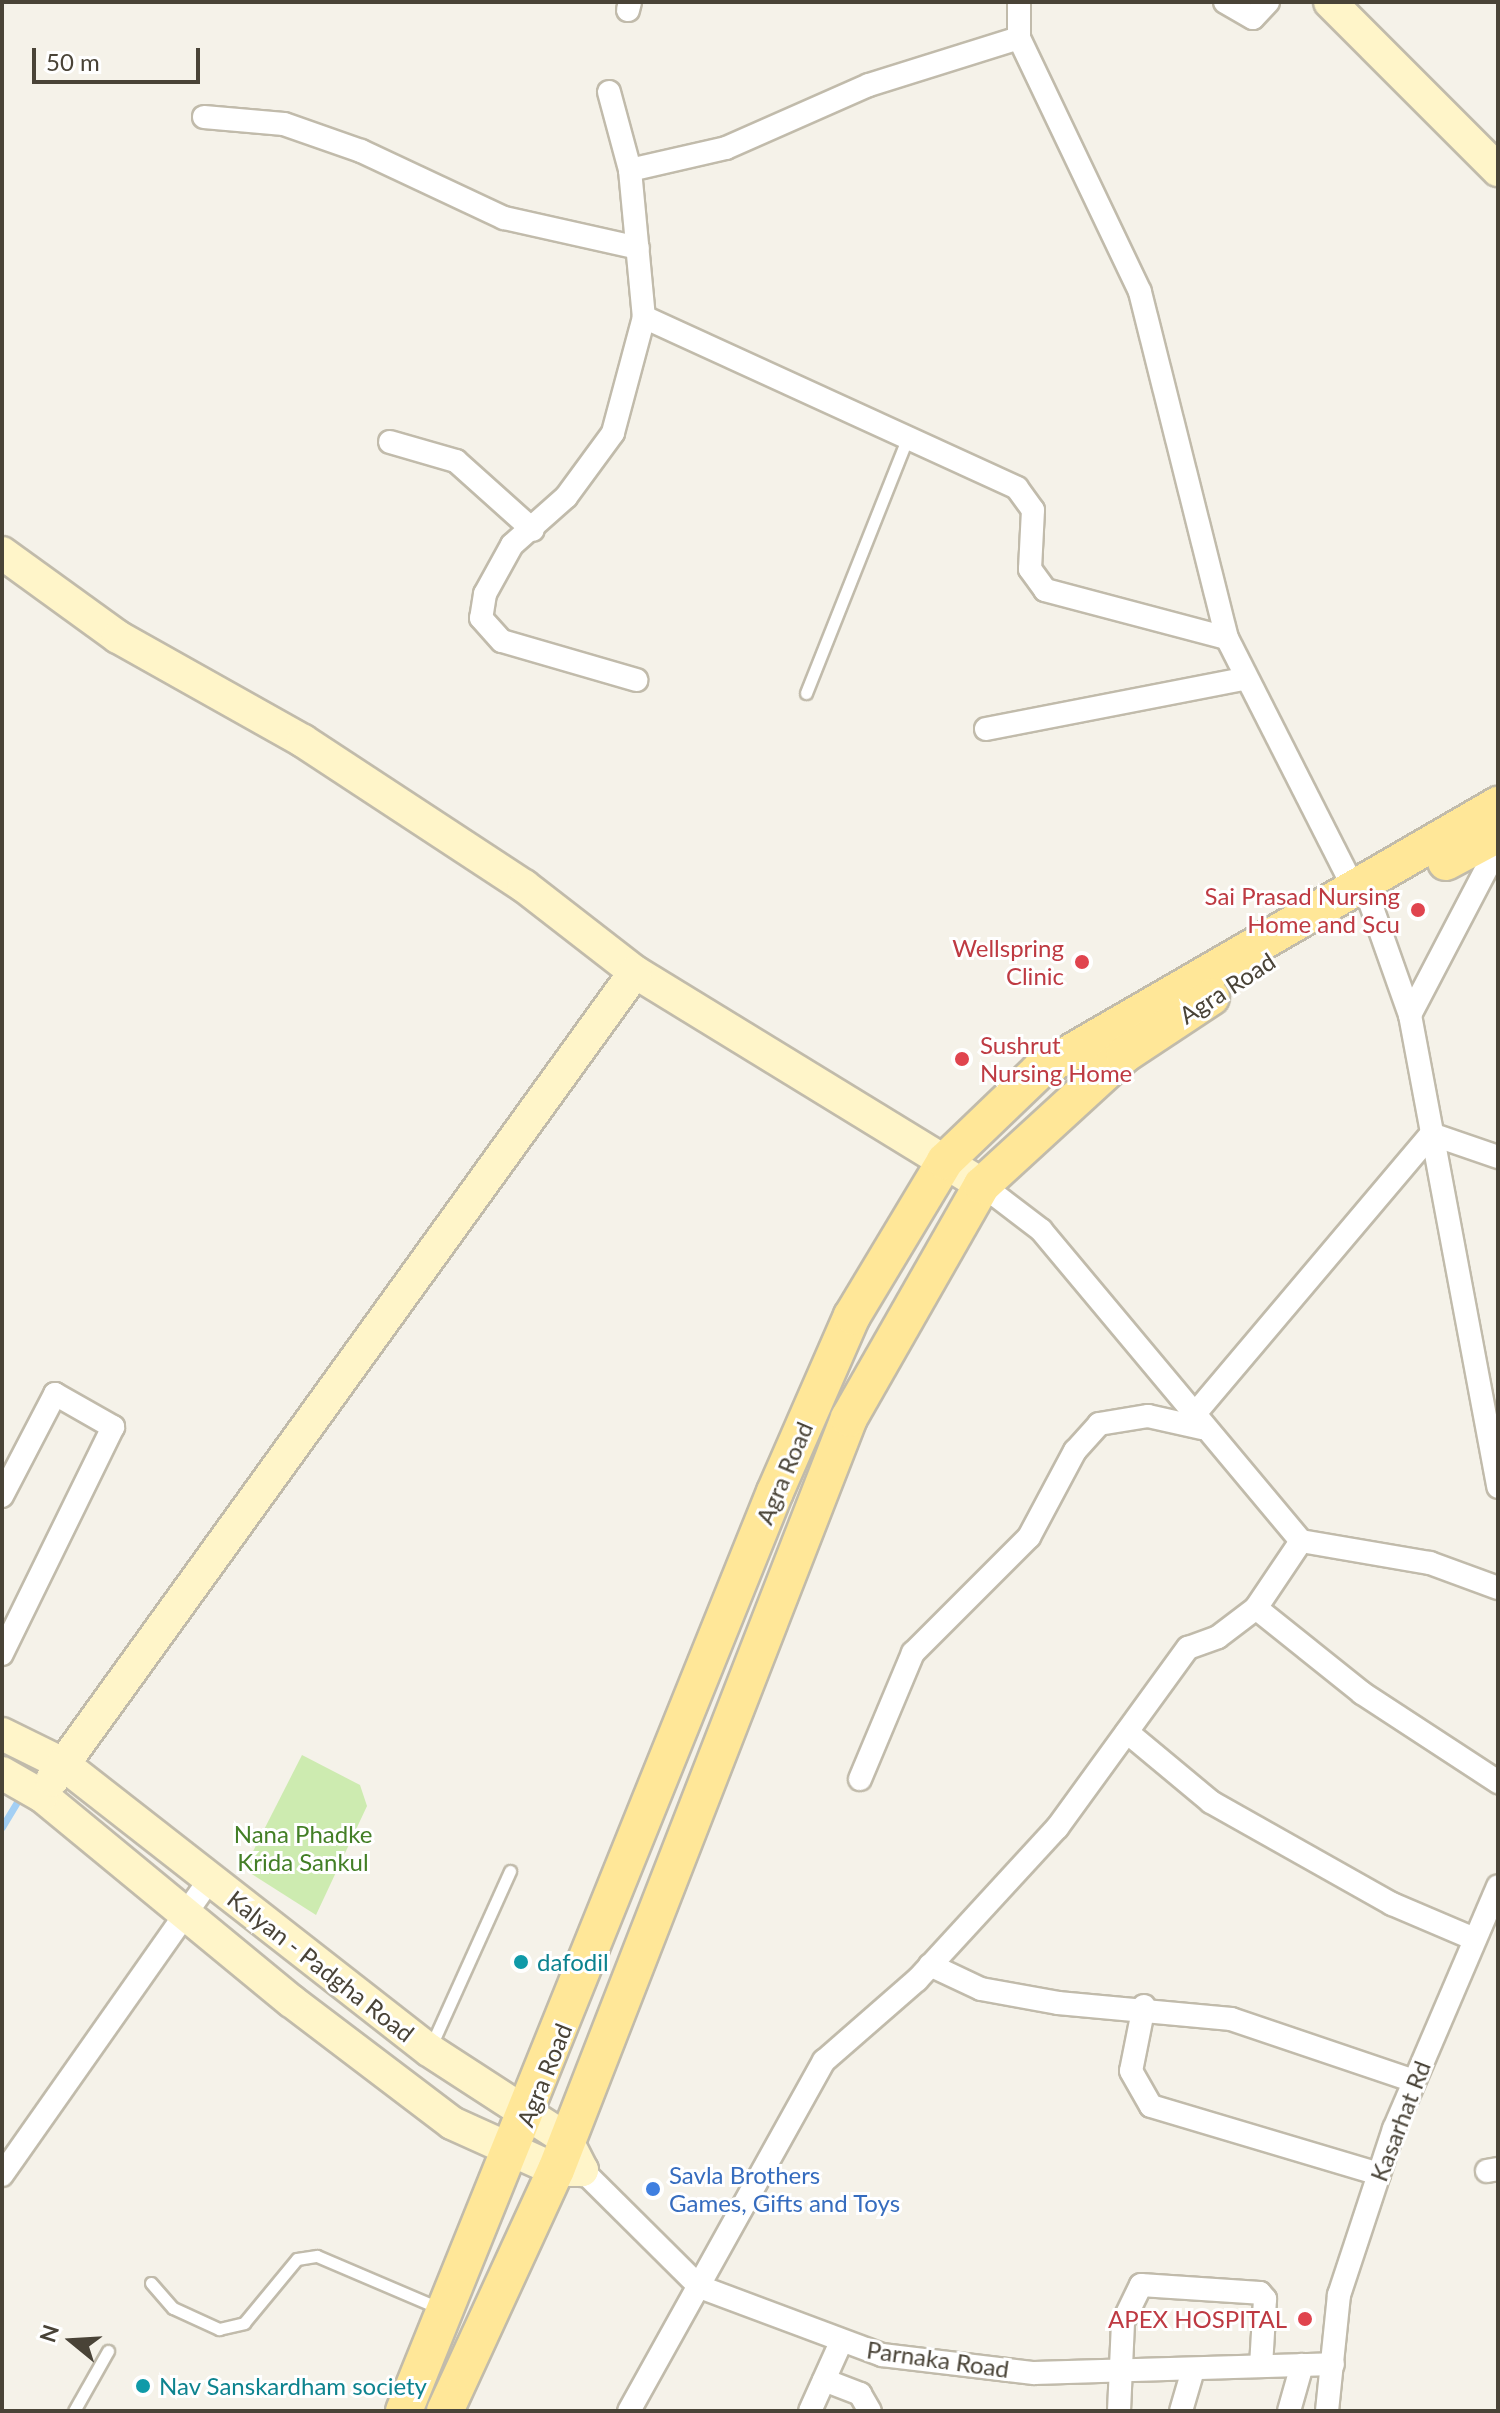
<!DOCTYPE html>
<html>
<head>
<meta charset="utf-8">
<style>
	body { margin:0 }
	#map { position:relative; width:1500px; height:2413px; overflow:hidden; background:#f5f2e9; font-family:Lato,sans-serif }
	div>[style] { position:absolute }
	.green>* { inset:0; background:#cdebb0 }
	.stream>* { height:7px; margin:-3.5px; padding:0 3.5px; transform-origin:3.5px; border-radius:3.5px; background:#a3cff4 }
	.roads { filter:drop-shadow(2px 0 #c1bbab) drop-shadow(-2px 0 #c1bbab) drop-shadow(0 2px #c1bbab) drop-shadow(0 -2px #c1bbab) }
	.lane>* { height:11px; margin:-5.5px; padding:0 5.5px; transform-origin:5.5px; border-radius:5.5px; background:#fff }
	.street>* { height:22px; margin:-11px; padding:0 11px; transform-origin:11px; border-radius:11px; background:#fff }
	.secondary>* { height:32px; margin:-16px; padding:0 16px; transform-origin:16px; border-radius:16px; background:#fff5c9 }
	.primary>* { height:36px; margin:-18px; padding:0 18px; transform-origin:18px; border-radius:18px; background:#ffe798 }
	.dots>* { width:22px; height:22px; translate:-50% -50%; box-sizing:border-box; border:4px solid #fff; border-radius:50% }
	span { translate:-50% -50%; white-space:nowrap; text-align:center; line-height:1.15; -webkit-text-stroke:6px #fff; paint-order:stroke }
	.health-label { font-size:24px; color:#be3a42 }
	.right { translate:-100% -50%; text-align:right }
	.left { translate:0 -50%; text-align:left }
	.street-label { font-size:24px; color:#494337 }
	.park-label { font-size:24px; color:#437f26 }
	.culture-label { font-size:24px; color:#0d838f }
	.shop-label { font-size:24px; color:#366cbe }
	.frame { position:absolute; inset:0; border:4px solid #494337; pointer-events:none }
	.north { position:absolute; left:32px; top:2301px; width:80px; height:80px; -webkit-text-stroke:6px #fff; paint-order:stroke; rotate:288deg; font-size:22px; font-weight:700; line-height:32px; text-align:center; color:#494337 }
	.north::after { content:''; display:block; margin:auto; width:28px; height:36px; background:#494337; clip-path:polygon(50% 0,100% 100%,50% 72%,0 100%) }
	.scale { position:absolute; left:32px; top:48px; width:168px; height:36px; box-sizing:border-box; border:4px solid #494337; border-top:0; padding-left:10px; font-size:24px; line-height:28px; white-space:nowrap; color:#494337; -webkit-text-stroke:6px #fff; paint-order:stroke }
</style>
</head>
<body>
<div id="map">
	<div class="green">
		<i style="clip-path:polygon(302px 1755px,360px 1785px,367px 1806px,316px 1915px,244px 1869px)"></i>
	</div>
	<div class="stream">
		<i style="left:2px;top:1827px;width:35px;rotate:-59deg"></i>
	</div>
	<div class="roads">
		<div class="lane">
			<i style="left:806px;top:693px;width:270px;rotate:-68.3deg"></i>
			<i style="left:431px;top:2046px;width:192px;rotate:-65.7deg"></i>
			<i style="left:151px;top:2283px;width:33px;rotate:49deg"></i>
			<i style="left:173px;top:2308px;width:51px;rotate:24.5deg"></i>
			<i style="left:219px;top:2329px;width:26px;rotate:-13deg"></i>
			<i style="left:244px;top:2323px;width:83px;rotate:-50.4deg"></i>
			<i style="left:297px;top:2259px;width:20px;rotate:-9deg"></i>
			<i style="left:317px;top:2256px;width:135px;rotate:23.1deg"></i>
			<i style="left:74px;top:2411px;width:69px;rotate:-60.5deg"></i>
		</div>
		<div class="street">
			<i style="left:1019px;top:2px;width:36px;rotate:90deg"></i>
			<i style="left:1019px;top:38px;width:281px;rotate:64.5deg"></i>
			<i style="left:1140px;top:292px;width:357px;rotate:75.9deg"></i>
			<i style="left:1227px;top:638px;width:280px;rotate:63.1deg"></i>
			<i style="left:1225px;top:2px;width:32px;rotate:30deg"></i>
			<i style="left:1253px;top:18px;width:22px;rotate:-47deg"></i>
			<i style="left:628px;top:10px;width:8px;rotate:-76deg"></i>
			<i style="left:609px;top:92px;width:81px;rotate:74.9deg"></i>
			<i style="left:630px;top:170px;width:148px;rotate:84.6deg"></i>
			<i style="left:644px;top:317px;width:120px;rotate:105deg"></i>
			<i style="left:613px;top:433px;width:79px;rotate:126.3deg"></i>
			<i style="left:566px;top:497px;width:72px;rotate:138.4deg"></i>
			<i style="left:512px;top:545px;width:56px;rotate:118.9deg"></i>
			<i style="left:485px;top:594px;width:24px;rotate:99deg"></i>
			<i style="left:481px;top:618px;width:31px;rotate:48deg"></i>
			<i style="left:502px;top:641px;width:140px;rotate:16.2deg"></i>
			<i style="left:204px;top:117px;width:80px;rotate:5deg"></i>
			<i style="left:284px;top:124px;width:82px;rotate:19.3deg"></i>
			<i style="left:361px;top:151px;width:158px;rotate:25.1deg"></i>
			<i style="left:504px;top:218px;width:137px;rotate:12.6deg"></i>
			<i style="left:630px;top:170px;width:98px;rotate:-12.9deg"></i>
			<i style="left:726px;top:148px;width:156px;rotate:-23.8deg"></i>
			<i style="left:869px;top:85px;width:157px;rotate:-17.4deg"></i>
			<i style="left:644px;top:317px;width:410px;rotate:24.6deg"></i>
			<i style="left:1017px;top:488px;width:27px;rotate:54deg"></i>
			<i style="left:1033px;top:510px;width:59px;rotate:92.9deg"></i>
			<i style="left:1030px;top:569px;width:26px;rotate:54deg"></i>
			<i style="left:1045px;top:590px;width:188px;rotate:14.8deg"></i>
			<i style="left:390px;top:442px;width:69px;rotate:16.1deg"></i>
			<i style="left:456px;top:461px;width:103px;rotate:41.9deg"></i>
			<i style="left:986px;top:729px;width:262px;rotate:-11deg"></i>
			<i style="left:1370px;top:902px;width:120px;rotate:70.5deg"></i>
			<i style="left:1410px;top:1015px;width:480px;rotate:79.4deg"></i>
			<i style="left:1410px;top:1015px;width:190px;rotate:-62.4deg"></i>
			<i style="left:982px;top:1185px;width:74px;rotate:37.3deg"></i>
			<i style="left:1041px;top:1230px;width:405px;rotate:50.1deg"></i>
			<i style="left:1193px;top:1416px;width:369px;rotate:-49.8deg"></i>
			<i style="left:1431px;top:1134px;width:71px;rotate:18.9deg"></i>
			<i style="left:2px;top:1496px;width:115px;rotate:-62.5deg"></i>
			<i style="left:55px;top:1394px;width:67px;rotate:29.6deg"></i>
			<i style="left:113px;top:1427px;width:253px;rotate:116.1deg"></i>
			<i style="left:1301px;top:1541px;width:131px;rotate:9.7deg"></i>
			<i style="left:1430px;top:1563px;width:72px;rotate:20.2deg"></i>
			<i style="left:1256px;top:1608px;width:136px;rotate:38.7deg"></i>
			<i style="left:1362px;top:1693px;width:163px;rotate:33.2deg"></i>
			<i style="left:1127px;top:1732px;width:109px;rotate:39.8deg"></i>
			<i style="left:1211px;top:1802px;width:208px;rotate:29.4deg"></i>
			<i style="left:1392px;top:1904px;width:89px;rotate:23.1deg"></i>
			<i style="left:860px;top:1779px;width:137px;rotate:-67.2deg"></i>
			<i style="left:913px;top:1653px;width:164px;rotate:-45deg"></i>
			<i style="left:1029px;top:1537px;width:98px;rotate:-61.9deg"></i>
			<i style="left:1075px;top:1451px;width:36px;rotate:-48deg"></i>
			<i style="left:1099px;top:1424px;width:50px;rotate:-9.3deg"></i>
			<i style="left:1148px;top:1416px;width:55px;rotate:12.5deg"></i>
			<i style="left:930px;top:1965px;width:56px;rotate:25.2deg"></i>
			<i style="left:981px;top:1989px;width:78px;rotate:10.3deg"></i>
			<i style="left:1058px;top:2003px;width:174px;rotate:5.3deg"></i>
			<i style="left:1231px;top:2019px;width:193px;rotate:18.7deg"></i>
			<i style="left:1144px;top:2006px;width:66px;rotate:101.3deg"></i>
			<i style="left:1131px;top:2071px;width:40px;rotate:60.3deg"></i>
			<i style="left:1151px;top:2106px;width:238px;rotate:16.6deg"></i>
			<i style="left:582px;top:2170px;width:166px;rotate:44.8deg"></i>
			<i style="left:700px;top:2287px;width:194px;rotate:20.5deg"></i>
			<i style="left:882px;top:2355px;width:153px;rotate:6.8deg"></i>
			<i style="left:1034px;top:2373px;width:299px;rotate:-1.7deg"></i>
			<i style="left:1487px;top:2171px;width:11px;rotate:-10deg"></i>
			<i style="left:2px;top:2175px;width:362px;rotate:-54.9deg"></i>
			<i style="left:824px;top:2380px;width:39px;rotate:21deg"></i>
			<i style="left:860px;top:2394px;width:20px;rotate:60deg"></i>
			<i style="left:629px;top:2411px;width:401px;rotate:-60.9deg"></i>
			<i style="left:824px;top:2061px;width:123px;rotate:-41.1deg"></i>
			<i style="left:917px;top:1980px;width:207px;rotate:-47.4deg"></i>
			<i style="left:1057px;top:1828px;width:223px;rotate:-54deg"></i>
			<i style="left:1188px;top:1648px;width:32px;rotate:-20deg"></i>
			<i style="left:1218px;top:1637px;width:48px;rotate:-37.3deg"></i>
			<i style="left:1256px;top:1608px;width:81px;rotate:-56.1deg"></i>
			<i style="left:810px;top:2411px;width:76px;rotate:-65.8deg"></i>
			<i style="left:1119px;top:2411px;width:89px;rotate:-87.4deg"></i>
			<i style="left:1123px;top:2322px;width:41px;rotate:-64.1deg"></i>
			<i style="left:1141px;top:2285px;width:119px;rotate:3.8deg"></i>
			<i style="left:1260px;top:2293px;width:8px;rotate:50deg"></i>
			<i style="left:1265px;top:2299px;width:67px;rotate:93.4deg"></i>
			<i style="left:1181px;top:2411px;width:43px;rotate:-73.7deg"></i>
			<i style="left:1289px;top:2411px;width:48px;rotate:-74.2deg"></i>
			<i style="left:1327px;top:2411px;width:117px;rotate:-84.1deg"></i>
			<i style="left:1339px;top:2295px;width:175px;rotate:-71.7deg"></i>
			<i style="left:1394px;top:2129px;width:264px;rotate:-66.8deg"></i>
		</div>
		<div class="secondary">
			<i style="left:1330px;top:2px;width:238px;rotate:45deg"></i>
			<i style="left:2px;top:553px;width:143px;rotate:35.9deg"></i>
			<i style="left:118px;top:637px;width:212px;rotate:29.3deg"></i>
			<i style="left:303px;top:741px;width:264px;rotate:33.3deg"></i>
			<i style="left:524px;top:886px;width:140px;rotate:37.8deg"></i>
			<i style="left:635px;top:972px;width:407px;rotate:31.5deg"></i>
			<i style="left:2px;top:1734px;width:68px;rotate:26.2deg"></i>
			<i style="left:63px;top:1764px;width:464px;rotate:38deg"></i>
			<i style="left:429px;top:2050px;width:163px;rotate:33deg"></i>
			<i style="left:566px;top:2139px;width:35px;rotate:63deg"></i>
			<i style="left:582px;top:2170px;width:26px;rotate:180deg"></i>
			<i style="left:556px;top:2170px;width:114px;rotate:-155.7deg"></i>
			<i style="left:452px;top:2123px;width:202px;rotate:-142.8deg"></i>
			<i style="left:291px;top:2001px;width:323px;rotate:-140.5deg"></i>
			<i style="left:42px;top:1796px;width:46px;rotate:-150.1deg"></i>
			<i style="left:52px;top:1780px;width:996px;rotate:-54.19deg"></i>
		</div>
		<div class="primary">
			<i style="left:1446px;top:862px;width:59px;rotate:-28.3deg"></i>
			<i style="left:404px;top:2411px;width:991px;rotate:-68.02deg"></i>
			<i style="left:775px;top:1492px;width:192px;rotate:-66.4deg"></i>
			<i style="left:852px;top:1316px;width:181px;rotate:-59deg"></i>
			<i style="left:945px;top:1161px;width:130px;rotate:-43.8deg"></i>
			<i style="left:1039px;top:1071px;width:531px;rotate:-30.09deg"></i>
			<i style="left:445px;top:2411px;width:265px;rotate:-65.3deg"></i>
			<i style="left:556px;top:2170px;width:807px;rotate:-68.71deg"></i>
			<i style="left:849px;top:1418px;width:268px;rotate:-60.3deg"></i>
			<i style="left:982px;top:1185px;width:194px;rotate:-42.5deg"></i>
			<i style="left:1125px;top:1054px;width:103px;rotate:-33.5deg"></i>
		</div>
	</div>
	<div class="dots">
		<i style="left:1418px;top:910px;background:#e0444e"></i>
		<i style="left:1082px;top:962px;background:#e0444e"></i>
		<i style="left:962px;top:1059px;background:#e0444e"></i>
		<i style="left:521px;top:1962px;background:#0f9aa8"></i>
		<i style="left:653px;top:2189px;background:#3f7fe0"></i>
		<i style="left:1305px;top:2319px;background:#e0444e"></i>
		<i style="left:143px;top:2386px;background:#0f9aa8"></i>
	</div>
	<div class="health-label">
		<span class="right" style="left:1400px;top:910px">Sai Prasad Nursing<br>Home and Scu</span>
		<span class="right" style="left:1064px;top:962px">Wellspring<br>Clinic</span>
		<span class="left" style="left:980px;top:1059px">Sushrut<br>Nursing Home</span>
		<span class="right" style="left:1287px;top:2319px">APEX HOSPITAL</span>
	</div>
	<div class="street-label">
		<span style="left:1227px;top:988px;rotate:-33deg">Agra Road</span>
		<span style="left:784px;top:1473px;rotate:-67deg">Agra Road</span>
		<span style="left:321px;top:1966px;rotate:38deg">Kalyan - Padgha Road</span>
		<span style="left:544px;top:2075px;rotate:-68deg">Agra Road</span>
		<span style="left:1400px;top:2121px;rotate:-69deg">Kasarhat Rd</span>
		<span style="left:938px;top:2359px;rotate:8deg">Parnaka Road</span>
	</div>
	<div class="park-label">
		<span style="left:303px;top:1848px">Nana Phadke<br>Krida Sankul</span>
	</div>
	<div class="culture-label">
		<span class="left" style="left:537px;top:1962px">dafodil</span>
		<span class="left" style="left:159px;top:2386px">Nav Sanskardham society</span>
	</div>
	<div class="shop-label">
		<span class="left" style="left:669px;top:2189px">Savla Brothers<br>Games, Gifts and Toys</span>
	</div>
	<div class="frame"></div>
	<div class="north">N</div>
	<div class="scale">50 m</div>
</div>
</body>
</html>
